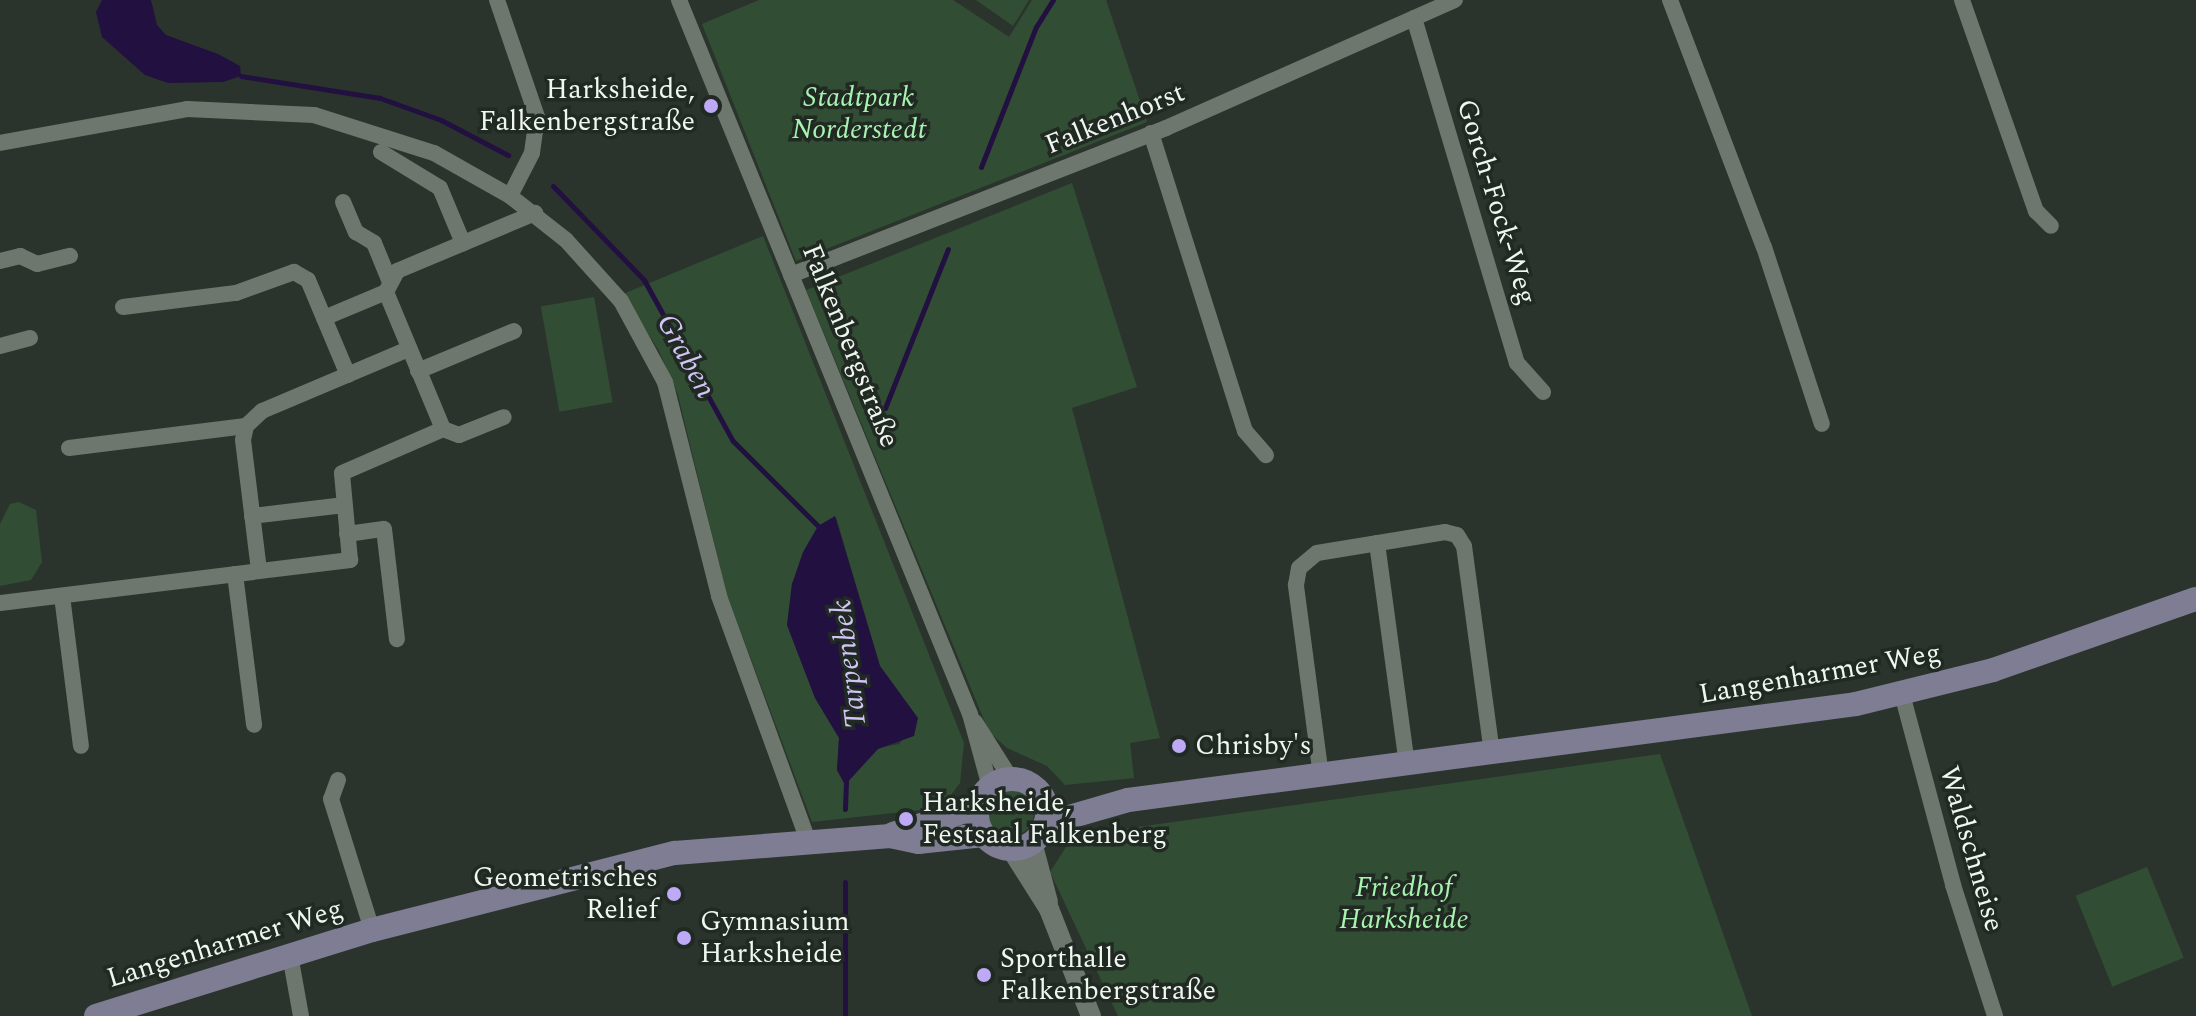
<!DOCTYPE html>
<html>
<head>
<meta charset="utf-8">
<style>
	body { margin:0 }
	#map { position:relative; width:2196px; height:1016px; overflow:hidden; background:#2b342c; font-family:Spectral,serif }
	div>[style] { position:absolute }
	.green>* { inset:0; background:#314e35; transform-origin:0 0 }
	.round { border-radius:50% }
	.water>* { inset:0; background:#221040 }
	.stream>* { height:5px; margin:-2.5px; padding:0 2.5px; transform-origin:2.5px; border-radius:2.5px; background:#221040 }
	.minor>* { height:16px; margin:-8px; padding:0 8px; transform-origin:8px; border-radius:8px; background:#6d776d }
	.tertiary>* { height:20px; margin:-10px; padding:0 10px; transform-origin:10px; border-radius:10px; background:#6d776d }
	.secondary>* { height:24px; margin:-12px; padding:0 12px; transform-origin:12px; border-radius:12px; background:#7f7d94 }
	.secondary>.ring { margin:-12px; padding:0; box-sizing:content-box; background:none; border:24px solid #7f7d94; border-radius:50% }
	.dots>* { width:22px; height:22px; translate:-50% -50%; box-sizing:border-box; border:4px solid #212a22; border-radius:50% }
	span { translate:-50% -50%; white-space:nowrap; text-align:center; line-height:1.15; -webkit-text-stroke:7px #212a22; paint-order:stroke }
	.poi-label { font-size:28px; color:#f0f6f0 }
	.right { translate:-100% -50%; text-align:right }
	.left { translate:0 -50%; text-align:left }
	.park-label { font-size:28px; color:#a8f3b1; font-style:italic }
	.street-label { font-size:28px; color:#f0f6f0 }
	.water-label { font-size:30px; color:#d1c5f7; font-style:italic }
</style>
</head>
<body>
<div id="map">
	<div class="green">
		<i style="clip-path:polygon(759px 0,953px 0,1009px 37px,1032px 0,1106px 0,1147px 122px,796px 261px,702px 24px)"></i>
		<i style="clip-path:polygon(976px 0,1029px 0,1013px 26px)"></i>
		<i style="clip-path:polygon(1072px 183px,1137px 387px,1072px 408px,1160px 738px,1130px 743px,1134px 778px,1065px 785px,1047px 766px,1007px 748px,989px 732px,806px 290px)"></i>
		<i style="clip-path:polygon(evenodd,763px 236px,964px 743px,960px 783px,948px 799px,920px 810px,812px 822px,726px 592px,678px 395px,659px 351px,623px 294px,763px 236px,836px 517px,880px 666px,918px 719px,899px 744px,878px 748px,844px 782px,837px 770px,839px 738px,815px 698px,787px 625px,792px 583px,836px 517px)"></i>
		<i style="left:594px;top:297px;width:107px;height:54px;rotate:80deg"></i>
		<i style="clip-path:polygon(19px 502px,36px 510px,42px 562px,31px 580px,0 586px,0 524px,10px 504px)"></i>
		<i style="clip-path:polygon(1660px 754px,1752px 1016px,1118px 1016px,1050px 872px,1073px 836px)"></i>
		<i class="round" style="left:988px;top:790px;width:46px;height:46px"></i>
		<i style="left:2147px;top:867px;width:98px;height:77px;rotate:68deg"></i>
	</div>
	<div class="water">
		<i style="clip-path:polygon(102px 0,151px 0,157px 25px,166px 35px,218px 54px,240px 66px,241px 76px,223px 82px,168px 83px,145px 75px,102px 37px,96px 12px)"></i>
		<i style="clip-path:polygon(835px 516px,880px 666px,918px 718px,914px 736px,878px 749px,845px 785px,837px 770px,839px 738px,815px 698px,787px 625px,792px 584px,803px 552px,818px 526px)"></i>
	</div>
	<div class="stream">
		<i style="left:241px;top:76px;width:141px;rotate:9deg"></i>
		<i style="left:380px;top:98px;width:65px;rotate:19.8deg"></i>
		<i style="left:441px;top:120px;width:76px;rotate:27.6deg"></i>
		<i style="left:981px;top:167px;width:150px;rotate:-68.6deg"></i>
		<i style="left:1036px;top:27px;width:32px;rotate:-58deg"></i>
		<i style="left:553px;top:186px;width:131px;rotate:45.9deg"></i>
		<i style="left:644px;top:280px;width:184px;rotate:61.1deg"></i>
		<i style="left:733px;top:441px;width:120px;rotate:45deg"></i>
		<i style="left:885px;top:408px;width:171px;rotate:-68.4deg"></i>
		<i style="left:845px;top:809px;width:28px;rotate:-88deg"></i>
		<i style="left:845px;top:882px;width:134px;rotate:90deg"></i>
	</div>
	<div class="minor">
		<i style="left:497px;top:0;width:124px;rotate:71.1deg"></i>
		<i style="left:537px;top:117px;width:36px;rotate:98deg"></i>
		<i style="left:532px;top:153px;width:48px;rotate:117.1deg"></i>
		<i style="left:679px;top:0;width:771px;rotate:67.83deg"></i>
		<i style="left:970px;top:714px;width:76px;rotate:74.7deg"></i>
		<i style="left:1670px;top:0;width:264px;rotate:69.2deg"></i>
		<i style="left:1764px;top:247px;width:186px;rotate:71.9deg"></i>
		<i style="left:1962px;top:0;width:224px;rotate:70.7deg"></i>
		<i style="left:2036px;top:211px;width:21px;rotate:45deg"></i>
		<i style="left:1414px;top:18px;width:360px;rotate:73.4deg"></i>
		<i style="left:1517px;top:363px;width:39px;rotate:48deg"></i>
		<i style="left:1151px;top:133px;width:312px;rotate:72.5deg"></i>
		<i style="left:1245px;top:431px;width:32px;rotate:49deg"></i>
		<i style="left:0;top:143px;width:190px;rotate:-10.3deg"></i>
		<i style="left:187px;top:109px;width:127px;rotate:2.7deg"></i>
		<i style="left:314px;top:115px;width:126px;rotate:17.6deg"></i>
		<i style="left:434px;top:153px;width:87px;rotate:29.5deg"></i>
		<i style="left:510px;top:196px;width:71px;rotate:38.2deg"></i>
		<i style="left:566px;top:240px;width:82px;rotate:48deg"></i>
		<i style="left:621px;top:301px;width:92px;rotate:61.5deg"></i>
		<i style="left:665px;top:382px;width:221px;rotate:75.8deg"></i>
		<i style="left:719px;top:596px;width:263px;rotate:70deg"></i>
		<i style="left:381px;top:152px;width:69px;rotate:31.4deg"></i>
		<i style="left:440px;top:188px;width:60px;rotate:67.3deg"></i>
		<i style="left:343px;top:202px;width:33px;rotate:67deg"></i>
		<i style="left:356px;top:232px;width:21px;rotate:31deg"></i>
		<i style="left:374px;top:243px;width:42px;rotate:67.7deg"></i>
		<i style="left:0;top:261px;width:21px;rotate:-14deg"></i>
		<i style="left:20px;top:256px;width:19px;rotate:25deg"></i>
		<i style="left:37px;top:264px;width:34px;rotate:-14deg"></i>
		<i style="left:791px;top:275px;width:403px;rotate:-21.4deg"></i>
		<i style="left:1166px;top:128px;width:316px;rotate:-23.9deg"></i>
		<i style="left:386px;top:292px;width:148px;rotate:67.4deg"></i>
		<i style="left:443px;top:429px;width:17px;rotate:21deg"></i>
		<i style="left:459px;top:435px;width:48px;rotate:-21.8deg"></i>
		<i style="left:123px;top:307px;width:114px;rotate:-7.1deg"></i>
		<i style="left:236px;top:293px;width:62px;rotate:-19.9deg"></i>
		<i style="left:294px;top:272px;width:16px;rotate:30deg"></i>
		<i style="left:308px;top:280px;width:103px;rotate:67.2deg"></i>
		<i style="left:324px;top:318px;width:67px;rotate:-22.8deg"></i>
		<i style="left:386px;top:292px;width:24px;rotate:-62deg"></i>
		<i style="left:397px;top:271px;width:150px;rotate:-22.8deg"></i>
		<i style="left:0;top:346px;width:31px;rotate:-15deg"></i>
		<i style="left:418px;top:371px;width:104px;rotate:-22.6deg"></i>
		<i style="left:246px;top:426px;width:14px;rotate:102deg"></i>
		<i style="left:243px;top:440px;width:132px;rotate:83deg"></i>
		<i style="left:69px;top:448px;width:178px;rotate:-7.1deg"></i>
		<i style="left:246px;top:426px;width:22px;rotate:-43deg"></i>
		<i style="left:262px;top:411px;width:160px;rotate:-22.9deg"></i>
		<i style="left:252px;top:516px;width:93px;rotate:-6.8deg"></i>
		<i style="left:347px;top:534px;width:37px;rotate:-8deg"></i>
		<i style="left:384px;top:529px;width:111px;rotate:83.3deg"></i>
		<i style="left:1377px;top:543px;width:224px;rotate:82.3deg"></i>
		<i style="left:235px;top:574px;width:152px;rotate:82.8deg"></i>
		<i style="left:62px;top:596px;width:151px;rotate:82.8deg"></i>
		<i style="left:0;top:603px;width:353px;rotate:-7deg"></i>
		<i style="left:350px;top:560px;width:87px;rotate:-95.3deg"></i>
		<i style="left:342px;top:473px;width:110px;rotate:-23.5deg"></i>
		<i style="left:1902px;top:694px;width:198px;rotate:75deg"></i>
		<i style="left:1953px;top:885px;width:138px;rotate:72.2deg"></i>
		<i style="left:975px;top:722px;width:67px;rotate:57.7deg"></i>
		<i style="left:1321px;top:776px;width:193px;rotate:-97.5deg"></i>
		<i style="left:1296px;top:585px;width:17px;rotate:-80deg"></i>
		<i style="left:1299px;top:568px;width:23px;rotate:-40deg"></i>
		<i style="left:1317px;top:553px;width:130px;rotate:-9.3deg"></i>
		<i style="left:1445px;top:532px;width:12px;rotate:14deg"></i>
		<i style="left:1457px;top:535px;width:13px;rotate:58deg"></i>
		<i style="left:1464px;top:546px;width:210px;rotate:82.3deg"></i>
		<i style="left:338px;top:780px;width:20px;rotate:110deg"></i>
		<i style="left:331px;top:799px;width:137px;rotate:72.6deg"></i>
		<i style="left:290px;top:955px;width:62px;rotate:79.8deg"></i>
	</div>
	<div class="tertiary">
		<i style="left:1032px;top:842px;width:62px;rotate:75.1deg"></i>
		<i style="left:1011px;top:849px;width:71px;rotate:57.7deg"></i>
		<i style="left:1049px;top:909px;width:115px;rotate:68.6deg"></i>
	</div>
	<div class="secondary">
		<i class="ring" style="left:977px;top:779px;width:46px;height:46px"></i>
		<i style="left:1045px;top:824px;width:86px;rotate:-16.1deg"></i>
		<i style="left:1128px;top:800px;width:734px;rotate:-7.51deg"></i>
		<i style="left:1856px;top:704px;width:141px;rotate:-13.9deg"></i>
		<i style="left:1993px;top:670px;width:215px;rotate:-19.3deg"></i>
		<i style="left:893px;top:834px;width:89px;rotate:-17.6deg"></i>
		<i style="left:96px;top:1016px;width:289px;rotate:-17.3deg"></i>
		<i style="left:372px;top:930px;width:313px;rotate:-14.3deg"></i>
		<i style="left:675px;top:853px;width:216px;rotate:-4.5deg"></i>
		<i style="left:890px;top:836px;width:29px;rotate:12deg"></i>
		<i style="left:918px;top:842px;width:66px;rotate:-6.1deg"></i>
	</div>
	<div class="dots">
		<i style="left:711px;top:106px;background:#bda9f5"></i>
		<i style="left:1179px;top:746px;background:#bda9f5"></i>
		<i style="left:906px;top:819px;background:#bda9f5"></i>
		<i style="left:674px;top:894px;background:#bda9f5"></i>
		<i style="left:684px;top:938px;background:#bda9f5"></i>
		<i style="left:984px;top:975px;background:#bda9f5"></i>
	</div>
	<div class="poi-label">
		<span class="right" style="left:695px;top:106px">Harksheide,<br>Falkenbergstraße</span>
		<span class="left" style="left:1195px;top:746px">Chrisby's</span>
		<span class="left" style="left:922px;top:819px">Harksheide,<br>Festsaal Falkenberg</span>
		<span class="right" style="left:658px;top:894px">Geometrisches<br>Relief</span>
		<span class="left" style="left:700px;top:938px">Gymnasium<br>Harksheide</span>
		<span class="left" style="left:1000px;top:975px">Sporthalle<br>Falkenbergstraße</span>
	</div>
	<div class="park-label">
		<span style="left:859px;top:114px">Stadtpark<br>Norderstedt</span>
		<span style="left:1404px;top:904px">Friedhof<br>Harksheide</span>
	</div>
	<div class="street-label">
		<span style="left:1115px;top:119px;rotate:-22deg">Falkenhorst</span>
		<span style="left:1496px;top:202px;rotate:73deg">Gorch-Fock-Weg</span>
		<span style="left:850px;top:346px;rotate:68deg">Falkenbergstraße</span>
		<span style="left:1820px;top:674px;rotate:-10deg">Langenharmer Weg</span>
		<span style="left:1971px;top:849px;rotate:74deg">Waldschneise</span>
		<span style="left:225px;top:944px;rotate:-17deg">Langenharmer Weg</span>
	</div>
	<div class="water-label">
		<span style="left:686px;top:356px;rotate:61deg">Graben</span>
		<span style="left:849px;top:664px;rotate:-97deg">Tarpenbek</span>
	</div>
</div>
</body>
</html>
